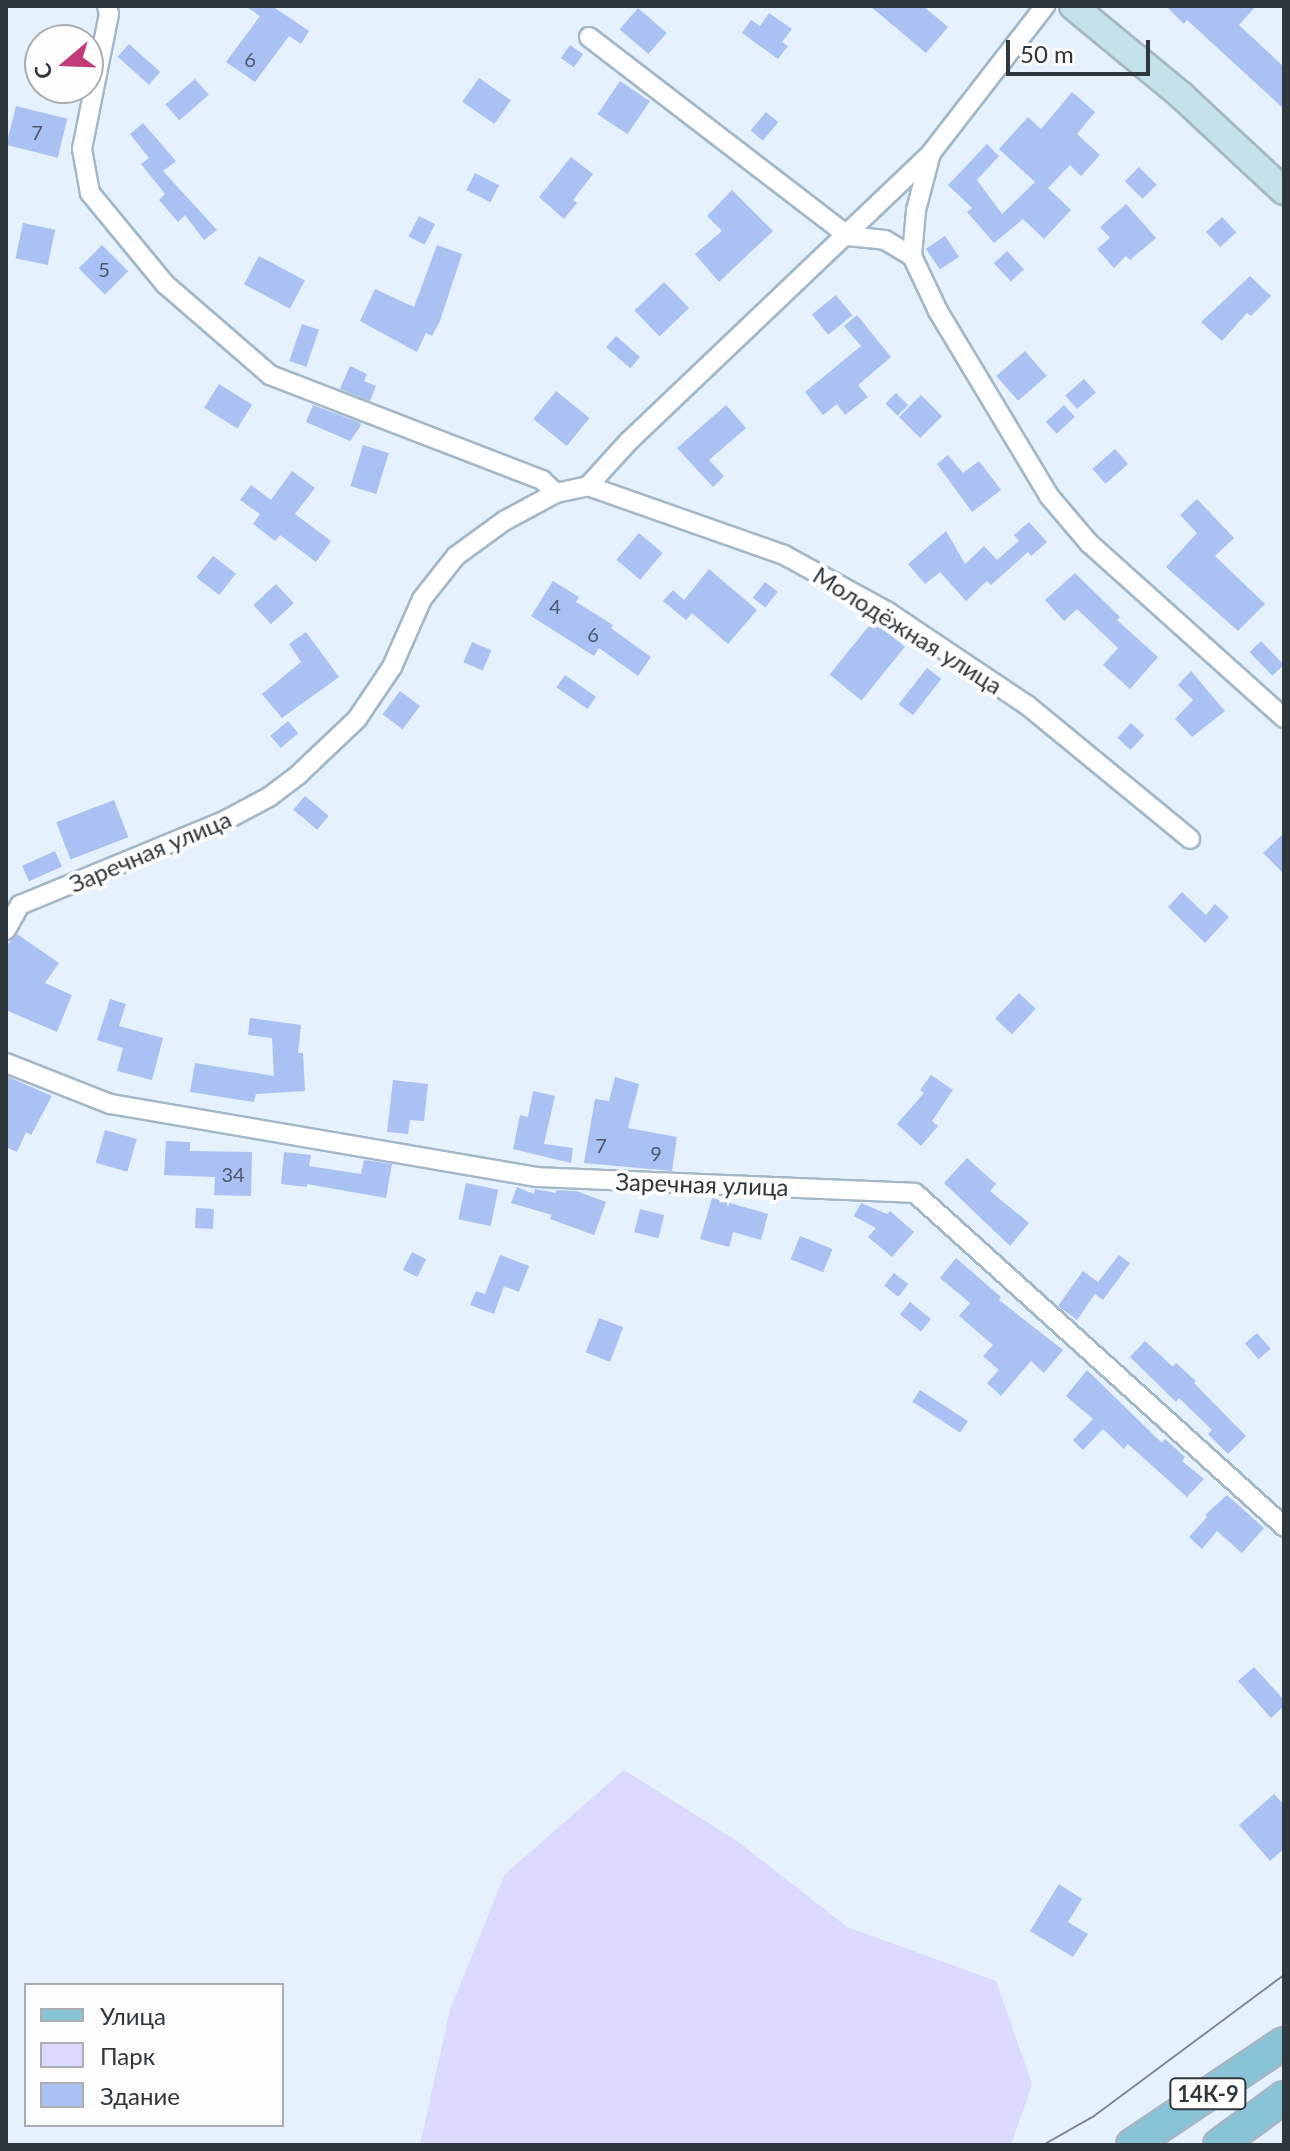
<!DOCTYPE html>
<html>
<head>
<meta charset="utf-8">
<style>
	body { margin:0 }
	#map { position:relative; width:1290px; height:2151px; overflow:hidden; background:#e5f1fc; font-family:Lato,sans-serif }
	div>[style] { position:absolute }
	.green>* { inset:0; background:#dbd9ff }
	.building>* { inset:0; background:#aac1f3; transform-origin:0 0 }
	.roads { filter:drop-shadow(2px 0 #a3b7c7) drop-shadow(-2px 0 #a3b7c7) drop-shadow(0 2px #a3b7c7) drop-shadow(0 -2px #a3b7c7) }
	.street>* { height:18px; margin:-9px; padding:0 9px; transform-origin:9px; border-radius:9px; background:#fff }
	.secondary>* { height:26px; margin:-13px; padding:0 13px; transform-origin:13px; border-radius:13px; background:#c4e2ea }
	.primary>* { height:30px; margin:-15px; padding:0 15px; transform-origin:15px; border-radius:15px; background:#88c4d5 }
	.tram>* { height:2px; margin:-1px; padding:0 1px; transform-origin:1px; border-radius:1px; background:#7d878f }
	span { translate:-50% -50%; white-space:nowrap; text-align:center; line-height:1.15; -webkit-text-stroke:8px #fdfdfd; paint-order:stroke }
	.number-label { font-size:20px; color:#4e5a6b }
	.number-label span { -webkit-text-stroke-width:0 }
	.shield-label span { padding:2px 6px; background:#fdfdfd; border:2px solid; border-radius:6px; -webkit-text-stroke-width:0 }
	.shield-label { font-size:22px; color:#2f373e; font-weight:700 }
	.street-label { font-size:24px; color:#2f373e }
	.frame { position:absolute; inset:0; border:8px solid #2f373e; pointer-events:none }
	.legend { position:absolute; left:24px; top:1983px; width:260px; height:144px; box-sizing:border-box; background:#fdfdfd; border:2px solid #abaeb1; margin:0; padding:10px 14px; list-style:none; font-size:24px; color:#2f373e }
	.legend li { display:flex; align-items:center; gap:16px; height:40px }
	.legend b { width:40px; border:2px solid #abaeb1 }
	.north { position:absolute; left:24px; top:24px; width:80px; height:80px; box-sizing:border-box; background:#fdfdfd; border:2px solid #abaeb1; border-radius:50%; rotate:251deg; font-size:22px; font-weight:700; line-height:32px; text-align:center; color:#2f373e }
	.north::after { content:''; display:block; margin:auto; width:28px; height:36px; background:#c13a7a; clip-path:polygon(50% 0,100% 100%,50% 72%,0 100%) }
	.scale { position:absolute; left:1006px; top:40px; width:144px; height:36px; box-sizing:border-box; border:4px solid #2f373e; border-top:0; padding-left:10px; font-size:24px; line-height:28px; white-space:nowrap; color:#2f373e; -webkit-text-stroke:6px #fdfdfd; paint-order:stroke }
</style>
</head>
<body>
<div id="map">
	<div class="green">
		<i style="clip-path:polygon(624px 1770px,737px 1841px,847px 1927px,996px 1981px,1032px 2084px,1011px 2145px,420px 2145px,450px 2010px,505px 1874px)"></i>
	</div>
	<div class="building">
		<i style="clip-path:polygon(245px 6px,272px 6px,309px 31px,301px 44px,289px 36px,255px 82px,226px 62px,260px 16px)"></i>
		<i style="clip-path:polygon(870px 6px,923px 6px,948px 27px,926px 53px)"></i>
		<i style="clip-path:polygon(1166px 6px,1256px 6px,1239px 25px,1284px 67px,1284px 109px,1187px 20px,1184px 24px)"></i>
		<i style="left:638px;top:8px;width:38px;height:28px;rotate:41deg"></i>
		<i style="clip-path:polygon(769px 13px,792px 29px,782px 42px,788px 46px,778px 59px,742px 33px,751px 20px,760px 26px)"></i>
		<i style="left:129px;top:44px;width:42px;height:17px;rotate:42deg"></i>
		<i style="left:570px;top:45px;width:16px;height:16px;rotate:35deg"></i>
		<i style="left:479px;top:78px;width:39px;height:29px;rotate:35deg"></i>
		<i style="left:195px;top:79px;width:21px;height:39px;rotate:49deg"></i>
		<i style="left:620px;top:81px;width:36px;height:40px;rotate:34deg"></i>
		<i style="clip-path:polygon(1072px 92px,1095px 112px,1077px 134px,1100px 155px,1081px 176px,1070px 165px,1048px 188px,1071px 210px,1044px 239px,1023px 219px,994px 243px,967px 212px,972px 208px,948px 185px,987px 144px,999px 156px,977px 180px,1002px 214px,1035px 182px,999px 149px,1028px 117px,1041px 129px)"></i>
		<i style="left:16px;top:106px;width:53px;height:40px;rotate:14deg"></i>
		<i style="left:766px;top:112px;width:16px;height:24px;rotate:40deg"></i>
		<i style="clip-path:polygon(143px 123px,176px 161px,163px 171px,217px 230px,204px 240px,185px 215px,178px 222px,159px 200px,165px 194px,141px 164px,149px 158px,130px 134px)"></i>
		<i style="clip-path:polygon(571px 157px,593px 174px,573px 200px,577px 203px,564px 219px,539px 197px)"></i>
		<i style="left:1139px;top:167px;width:25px;height:20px;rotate:45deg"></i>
		<i style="left:475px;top:173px;width:27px;height:19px;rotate:27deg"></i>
		<i style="clip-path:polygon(732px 190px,773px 231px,719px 282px,695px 254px,722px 231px,707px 216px)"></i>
		<i style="clip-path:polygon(1126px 204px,1156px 238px,1130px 260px,1126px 256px,1114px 268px,1097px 249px,1110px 238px,1100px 227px)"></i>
		<i style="left:419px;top:216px;width:18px;height:23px;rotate:27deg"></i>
		<i style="left:1222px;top:217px;width:21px;height:22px;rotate:47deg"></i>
		<i style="left:23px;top:223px;width:33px;height:36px;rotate:12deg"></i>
		<i style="left:945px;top:236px;width:25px;height:23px;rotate:56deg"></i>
		<i style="left:102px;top:245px;width:37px;height:33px;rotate:45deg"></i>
		<i style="clip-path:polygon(437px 245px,462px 254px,440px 321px,432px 336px,426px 333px,417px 352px,360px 321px,375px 289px,414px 307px)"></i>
		<i style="left:1007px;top:251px;width:25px;height:18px;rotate:47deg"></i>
		<i style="left:259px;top:256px;width:52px;height:32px;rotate:28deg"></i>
		<i style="clip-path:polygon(1250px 276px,1271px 296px,1251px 316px,1247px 313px,1222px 341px,1201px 322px)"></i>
		<i style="left:664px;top:282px;width:36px;height:41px;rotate:46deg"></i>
		<i style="left:836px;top:295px;width:26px;height:31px;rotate:51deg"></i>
		<i style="clip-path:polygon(857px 315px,891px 357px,858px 385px,868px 397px,845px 415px,837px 404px,823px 415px,805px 392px,861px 346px,844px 326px)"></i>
		<i style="left:302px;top:324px;width:18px;height:39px;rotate:19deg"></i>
		<i style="left:616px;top:336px;width:32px;height:15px;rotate:41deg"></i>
		<i style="left:1025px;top:351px;width:33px;height:38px;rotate:49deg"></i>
		<i style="clip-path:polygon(350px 366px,367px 374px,364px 381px,376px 386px,370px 401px,340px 389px)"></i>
		<i style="left:1084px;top:379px;width:18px;height:25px;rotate:49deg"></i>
		<i style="left:219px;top:384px;width:39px;height:28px;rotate:32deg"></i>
		<i style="left:556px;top:391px;width:43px;height:36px;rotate:39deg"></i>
		<i style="left:896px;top:393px;width:17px;height:15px;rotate:45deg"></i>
		<i style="left:921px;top:395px;width:30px;height:31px;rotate:45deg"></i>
		<i style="clip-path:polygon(313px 405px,361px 423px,360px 427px,350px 441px,306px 422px)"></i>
		<i style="clip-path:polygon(726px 405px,746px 428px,709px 460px,724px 476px,713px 487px,677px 448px)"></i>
		<i style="left:1064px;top:405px;width:16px;height:25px;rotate:47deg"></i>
		<i style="left:363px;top:445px;width:27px;height:43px;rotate:17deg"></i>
		<i style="left:1115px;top:449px;width:20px;height:30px;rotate:49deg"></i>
		<i style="clip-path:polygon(948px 455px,963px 473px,979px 461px,1001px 490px,972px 512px,937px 464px)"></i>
		<i style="clip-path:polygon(292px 471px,315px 488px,295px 514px,331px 541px,316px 562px,280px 535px,275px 541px,253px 524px,260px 514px,240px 500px,251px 485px,271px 500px)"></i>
		<i style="clip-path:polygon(1197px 499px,1234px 538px,1215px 556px,1265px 604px,1238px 631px,1166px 567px,1197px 533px,1180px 515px)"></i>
		<i style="clip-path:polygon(1029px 522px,1047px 542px,1031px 556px,1028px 552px,991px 585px,987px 581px,966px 601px,940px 572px,925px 584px,908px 564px,946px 531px,965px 564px,984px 546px,997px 560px,1019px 541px,1014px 535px)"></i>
		<i style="left:639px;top:533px;width:31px;height:35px;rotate:40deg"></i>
		<i style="left:213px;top:556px;width:29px;height:27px;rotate:38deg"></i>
		<i style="clip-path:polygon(709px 569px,757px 610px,728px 644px,692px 613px,686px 620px,663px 601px,673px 590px,684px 600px)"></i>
		<i style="clip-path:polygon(1075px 573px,1120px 617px,1117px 620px,1158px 657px,1130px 689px,1103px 665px,1118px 648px,1077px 609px,1064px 621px,1045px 600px)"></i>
		<i style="clip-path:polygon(553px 581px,579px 597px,576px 602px,613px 625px,611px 628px,651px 657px,638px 676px,599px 648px,594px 656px,531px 616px)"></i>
		<i style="left:765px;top:582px;width:16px;height:20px;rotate:38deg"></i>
		<i style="left:276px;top:584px;width:26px;height:31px;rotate:47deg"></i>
		<i style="left:873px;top:621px;width:41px;height:69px;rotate:39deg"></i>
		<i style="clip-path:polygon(306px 632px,339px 677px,282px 718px,262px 694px,301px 662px,289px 644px)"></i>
		<i style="left:1261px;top:641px;width:33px;height:16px;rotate:46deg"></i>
		<i style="left:472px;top:642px;width:21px;height:22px;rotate:23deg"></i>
		<i style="left:927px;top:668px;width:18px;height:46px;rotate:38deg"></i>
		<i style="clip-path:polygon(1191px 671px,1225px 711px,1192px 737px,1175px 719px,1193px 700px,1178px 685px)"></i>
		<i style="left:565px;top:675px;width:38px;height:15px;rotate:35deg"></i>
		<i style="left:400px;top:691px;width:25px;height:29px;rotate:37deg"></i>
		<i style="left:288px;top:721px;width:16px;height:23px;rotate:50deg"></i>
		<i style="left:1131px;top:723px;width:18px;height:20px;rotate:43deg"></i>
		<i style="left:305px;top:796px;width:31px;height:18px;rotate:40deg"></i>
		<i style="left:114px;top:800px;width:40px;height:62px;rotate:69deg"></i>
		<i style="clip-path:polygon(1284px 833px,1284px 874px,1263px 853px)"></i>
		<i style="left:55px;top:851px;width:17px;height:36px;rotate:66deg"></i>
		<i style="clip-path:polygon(1182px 892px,1206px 915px,1215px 904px,1229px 917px,1205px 943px,1168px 907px)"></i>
		<i style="clip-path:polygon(17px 934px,59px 963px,45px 983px,72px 995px,57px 1032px,6px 1010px,6px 946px)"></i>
		<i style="left:1019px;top:993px;width:23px;height:35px;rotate:43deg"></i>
		<i style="clip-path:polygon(110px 999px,126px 1004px,119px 1026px,163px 1038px,152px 1080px,117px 1071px,123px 1048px,97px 1040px)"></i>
		<i style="clip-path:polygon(250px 1018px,301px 1025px,298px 1053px,303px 1053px,305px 1091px,256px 1094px,254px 1102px,190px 1092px,195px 1063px,274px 1076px,272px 1038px,248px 1035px)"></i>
		<i style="clip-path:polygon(931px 1075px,953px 1090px,932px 1121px,938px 1126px,921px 1146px,897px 1124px,924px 1093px,920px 1090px)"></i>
		<i style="clip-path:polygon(6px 1076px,52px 1096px,31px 1135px,26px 1132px,17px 1152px,6px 1147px)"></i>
		<i style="clip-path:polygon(615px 1077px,639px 1084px,628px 1128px,677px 1137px,672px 1171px,584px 1163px,595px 1099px,609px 1101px)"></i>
		<i style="clip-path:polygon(393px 1080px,428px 1084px,424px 1121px,410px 1120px,408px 1134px,387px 1132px)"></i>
		<i style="clip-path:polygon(533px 1091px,555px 1096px,544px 1144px,573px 1148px,571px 1163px,513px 1149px,520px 1115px,528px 1117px)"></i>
		<i style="left:105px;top:1130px;width:33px;height:34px;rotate:16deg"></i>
		<i style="clip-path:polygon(166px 1141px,190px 1142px,190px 1151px,252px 1152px,251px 1196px,214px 1195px,215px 1177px,164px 1175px)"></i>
		<i style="clip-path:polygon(284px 1152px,311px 1155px,309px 1166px,361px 1174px,364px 1160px,392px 1164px,386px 1198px,307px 1184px,307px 1187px,281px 1184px)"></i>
		<i style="clip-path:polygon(967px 1158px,996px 1184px,990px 1191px,1029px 1223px,1010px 1246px,944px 1183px)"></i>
		<i style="left:466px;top:1183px;width:33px;height:37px;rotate:12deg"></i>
		<i style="clip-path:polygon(517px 1187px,534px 1194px,535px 1189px,556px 1193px,556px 1190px,576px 1191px,606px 1202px,594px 1235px,550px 1219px,552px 1215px,511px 1203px)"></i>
		<i style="clip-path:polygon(712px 1198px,768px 1214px,761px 1240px,733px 1232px,729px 1247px,700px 1239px)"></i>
		<i style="clip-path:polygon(861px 1203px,887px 1214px,890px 1211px,914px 1232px,892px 1257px,868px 1237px,876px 1228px,854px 1216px)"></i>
		<i style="left:196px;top:1208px;width:18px;height:20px;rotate:3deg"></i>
		<i style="left:640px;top:1209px;width:25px;height:24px;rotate:14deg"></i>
		<i style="left:800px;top:1236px;width:35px;height:25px;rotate:22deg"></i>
		<i style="left:412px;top:1252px;width:16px;height:20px;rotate:27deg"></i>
		<i style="clip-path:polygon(500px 1255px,529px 1266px,519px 1292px,504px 1286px,494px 1314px,470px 1305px,476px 1291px,485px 1294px)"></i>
		<i style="clip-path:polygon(1119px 1255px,1130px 1263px,1103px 1300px,1095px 1294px,1077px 1320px,1058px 1306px,1083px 1271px,1098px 1282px)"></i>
		<i style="clip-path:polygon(956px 1258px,1001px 1297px,999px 1300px,1063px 1350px,1044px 1373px,1031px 1361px,1001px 1396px,987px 1383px,999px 1370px,983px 1356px,993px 1345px,959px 1316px,970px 1303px,940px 1278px)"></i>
		<i style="left:894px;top:1273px;width:18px;height:16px;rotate:38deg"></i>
		<i style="left:910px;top:1302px;width:27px;height:16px;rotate:39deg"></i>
		<i style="left:599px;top:1318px;width:26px;height:37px;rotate:21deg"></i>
		<i style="left:1257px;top:1333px;width:21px;height:16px;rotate:49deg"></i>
		<i style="clip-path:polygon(1145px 1341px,1173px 1367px,1176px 1363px,1196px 1381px,1194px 1383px,1246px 1436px,1228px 1454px,1208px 1434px,1212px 1430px,1179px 1398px,1176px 1402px,1130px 1357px)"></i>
		<i style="clip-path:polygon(1087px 1370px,1162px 1443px,1165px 1439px,1185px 1457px,1182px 1461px,1204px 1479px,1187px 1497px,1128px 1444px,1124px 1449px,1103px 1429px,1083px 1450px,1073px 1440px,1093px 1419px,1066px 1396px)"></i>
		<i style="left:920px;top:1390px;width:57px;height:14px;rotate:33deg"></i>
		<i style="clip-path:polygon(1227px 1495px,1264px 1528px,1242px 1553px,1217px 1531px,1202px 1549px,1189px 1537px,1207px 1517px,1205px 1515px)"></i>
		<i style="clip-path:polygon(1254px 1667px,1284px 1700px,1284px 1706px,1271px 1718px,1238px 1681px)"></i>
		<i style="clip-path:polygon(1274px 1794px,1284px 1805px,1284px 1849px,1270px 1861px,1239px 1825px)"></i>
		<i style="clip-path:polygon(1059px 1884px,1082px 1899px,1068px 1922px,1088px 1934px,1073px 1957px,1030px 1931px)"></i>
	</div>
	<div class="roads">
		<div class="street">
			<i style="left:107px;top:6px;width:8px;rotate:76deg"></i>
			<i style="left:109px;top:14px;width:138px;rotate:101.3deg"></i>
			<i style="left:82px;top:149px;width:45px;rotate:79.7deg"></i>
			<i style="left:90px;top:193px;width:118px;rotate:50.5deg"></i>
			<i style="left:165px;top:284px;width:139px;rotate:40.9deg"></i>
			<i style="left:270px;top:375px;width:292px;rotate:21.1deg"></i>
			<i style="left:542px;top:480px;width:19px;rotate:43deg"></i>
			<i style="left:589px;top:37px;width:327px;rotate:37.5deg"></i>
			<i style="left:848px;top:236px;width:37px;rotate:6deg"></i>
			<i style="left:885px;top:240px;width:31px;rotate:31deg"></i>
			<i style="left:912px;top:256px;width:61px;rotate:64.7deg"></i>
			<i style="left:938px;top:311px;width:216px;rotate:59deg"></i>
			<i style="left:1049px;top:496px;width:62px;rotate:49.6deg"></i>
			<i style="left:1089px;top:543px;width:262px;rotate:41.9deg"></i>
			<i style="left:912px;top:256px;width:46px;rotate:-85deg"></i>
			<i style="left:916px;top:210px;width:55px;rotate:-75.2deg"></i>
			<i style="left:588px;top:486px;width:61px;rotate:-47.7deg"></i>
			<i style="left:629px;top:441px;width:417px;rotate:-43.6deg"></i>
			<i style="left:931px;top:153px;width:186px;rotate:-52.2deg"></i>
			<i style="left:6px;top:930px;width:29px;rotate:-61deg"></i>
			<i style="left:20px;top:905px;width:221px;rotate:-22.4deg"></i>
			<i style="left:224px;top:821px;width:51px;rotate:-28.1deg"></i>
			<i style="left:269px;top:797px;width:38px;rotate:-37deg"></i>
			<i style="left:299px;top:774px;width:80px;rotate:-43.5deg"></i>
			<i style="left:357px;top:719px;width:63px;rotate:-56.1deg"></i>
			<i style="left:392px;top:667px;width:74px;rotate:-66.2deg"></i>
			<i style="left:422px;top:599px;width:55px;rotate:-51.7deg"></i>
			<i style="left:456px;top:556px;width:59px;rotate:-36.1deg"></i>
			<i style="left:504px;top:521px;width:59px;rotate:-28.3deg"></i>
			<i style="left:556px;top:493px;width:33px;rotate:-12deg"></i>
			<i style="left:588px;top:486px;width:208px;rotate:19.4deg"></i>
			<i style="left:784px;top:555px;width:119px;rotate:28.7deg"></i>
			<i style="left:888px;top:612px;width:167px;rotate:33.8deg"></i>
			<i style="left:1027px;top:705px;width:211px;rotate:39.4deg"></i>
			<i style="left:6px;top:1063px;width:112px;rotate:21.5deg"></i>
			<i style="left:110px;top:1104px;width:432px;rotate:9.7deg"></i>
			<i style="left:536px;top:1177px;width:379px;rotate:2.4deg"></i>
			<i style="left:915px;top:1193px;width:498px;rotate:42.1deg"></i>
		</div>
		<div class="secondary">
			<i style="left:1073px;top:6px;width:141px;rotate:39.5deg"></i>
			<i style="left:1182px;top:96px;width:139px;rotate:43deg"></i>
		</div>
		<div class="primary">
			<i style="left:1132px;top:2145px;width:183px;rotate:-33.9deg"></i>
			<i style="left:1219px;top:2145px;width:81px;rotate:-36.4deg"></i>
		</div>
	</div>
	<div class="tram">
		<i style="left:1043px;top:2145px;width:59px;rotate:-29.6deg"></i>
		<i style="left:1094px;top:2116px;width:237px;rotate:-36.6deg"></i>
	</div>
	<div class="number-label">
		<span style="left:250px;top:59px">6</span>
		<span style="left:37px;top:132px">7</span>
		<span style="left:104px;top:269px">5</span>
		<span style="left:555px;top:606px">4</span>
		<span style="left:593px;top:634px">6</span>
		<span style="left:601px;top:1145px">7</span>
		<span style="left:656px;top:1153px">9</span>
		<span style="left:233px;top:1174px">34</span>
	</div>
	<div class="shield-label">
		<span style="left:1208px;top:2094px">14К-9</span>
	</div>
	<div class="street-label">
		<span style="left:908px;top:630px;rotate:32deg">Молодёжная улица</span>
		<span style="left:150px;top:851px;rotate:-23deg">Заречная улица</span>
		<span style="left:702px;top:1184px;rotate:2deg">Заречная улица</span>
	</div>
	<div class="frame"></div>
	<ul class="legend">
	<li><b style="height:10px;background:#88c4d5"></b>Улица</li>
	<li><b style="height:22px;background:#dbd9ff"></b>Парк</li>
	<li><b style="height:22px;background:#aac1f3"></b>Здание</li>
	</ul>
	<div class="north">С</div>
	<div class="scale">50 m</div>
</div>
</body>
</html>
